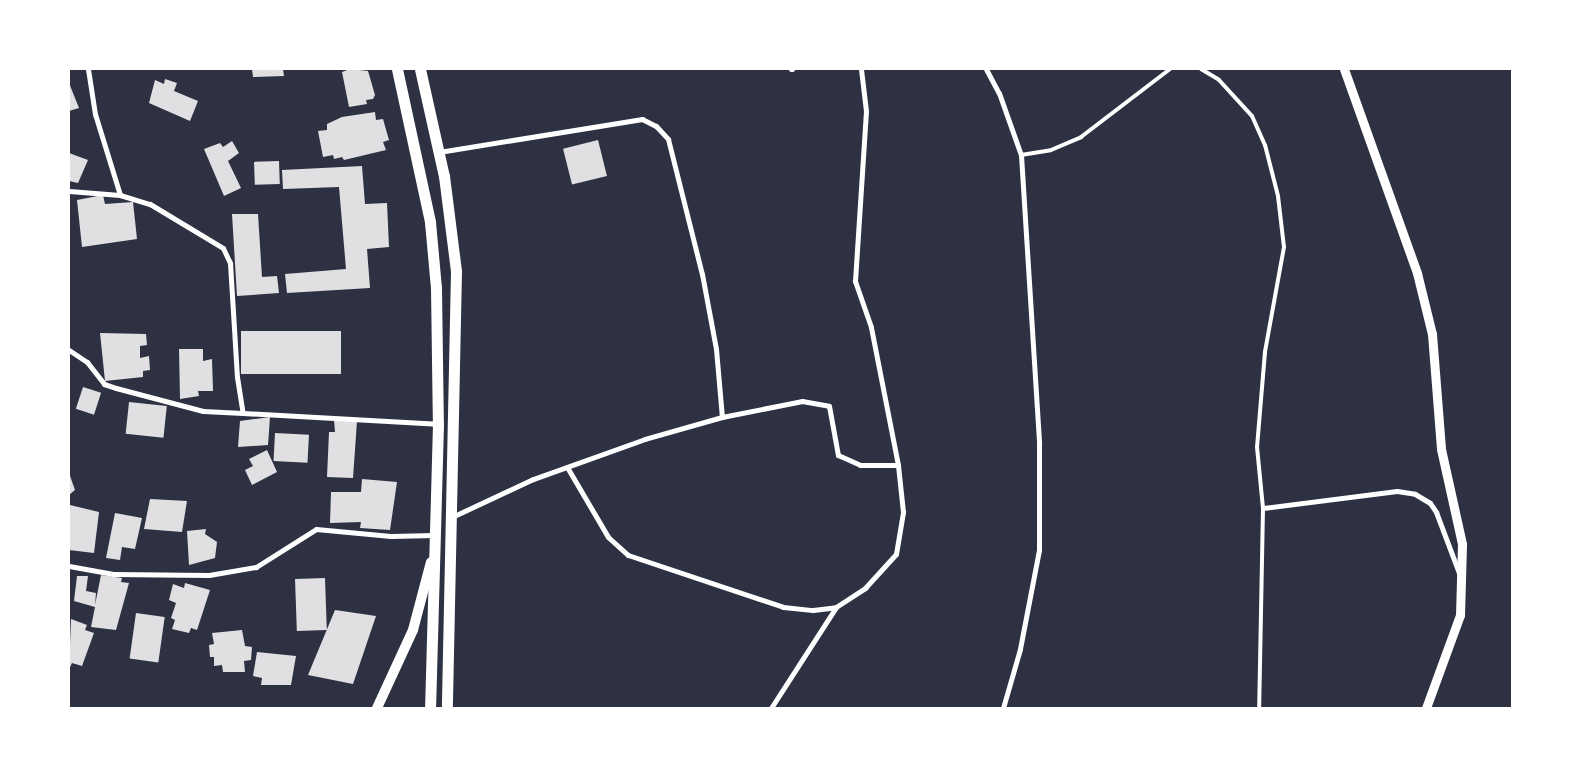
<!DOCTYPE html>
<html>
<head>
<meta charset="utf-8">
<style>
	body { margin:0 }
	#map { position:relative; width:1581px; height:777px; overflow:hidden; background:#2d3142; font-family:"Zilla Slab",serif }
	div>[style] { position:absolute }
	.building>* { inset:0; background:#e0e0e3; transform-origin:0 0 }
	.service>* { height:4px; margin:-2px; padding:0 2px; transform-origin:2px; border-radius:2px; background:#fff }
	.minor>* { height:5px; margin:-2.5px; padding:0 2.5px; transform-origin:2.5px; border-radius:2.5px; background:#fff }
	.tertiary>* { height:9px; margin:-4.5px; padding:0 4.5px; transform-origin:4.5px; border-radius:4.5px; background:#fff }
	.secondary>* { height:10px; margin:-5px; padding:0 5px; transform-origin:5px; border-radius:5px; background:#fff }
	.primary>* { height:11px; margin:-5.5px; padding:0 5.5px; transform-origin:5.5px; border-radius:5.5px; background:#fff }
	span { translate:-50% -50%; white-space:nowrap; text-align:center; line-height:1.15; -webkit-text-stroke:4.5px #fff; paint-order:stroke }
	.frame { position:absolute; inset:0; border:70px solid #fff; pointer-events:none }
</style>
</head>
<body>
<div id="map">
	<div class="building">
		<i style="clip-path:polygon(252px 69px,283px 69px,284px 76px,253px 77px)"></i>
		<i style="clip-path:polygon(350px 69px,368px 71px,375px 95px,373px 99px,366px 100px,367px 104px,349px 107px,342px 72px)"></i>
		<i style="clip-path:polygon(165px 79px,177px 83px,174px 91px,198px 101px,190px 121px,149px 103px,155px 80px,164px 84px)"></i>
		<i style="clip-path:polygon(69px 83px,79px 108px,69px 111px)"></i>
		<i style="clip-path:polygon(375px 112px,376px 120px,383px 119px,389px 140px,383px 142px,386px 150px,344px 160px,342px 157px,334px 159px,333px 155px,323px 157px,318px 131px,327px 130px,327px 124px,342px 117px)"></i>
		<i style="left:598px;top:140px;width:37px;height:36px;rotate:76deg"></i>
		<i style="clip-path:polygon(232px 141px,239px 153px,228px 161px,241px 188px,224px 196px,204px 149px,220px 143px,223px 147px)"></i>
		<i style="clip-path:polygon(69px 153px,88px 160px,78px 183px,69px 181px)"></i>
		<i style="left:279px;top:161px;width:23px;height:25px;rotate:88deg"></i>
		<i style="clip-path:polygon(362px 166px,365px 204px,387px 203px,389px 247px,367px 249px,370px 288px,287px 293px,285px 274px,346px 269px,339px 187px,283px 189px,282px 170px)"></i>
		<i style="clip-path:polygon(103px 195px,105px 204px,133px 202px,137px 239px,82px 247px,77px 200px)"></i>
		<i style="clip-path:polygon(232px 214px,258px 214px,262px 277px,277px 276px,279px 293px,237px 296px)"></i>
		<i style="left:341px;top:331px;width:43px;height:100px;rotate:90deg"></i>
		<i style="clip-path:polygon(100px 333px,146px 334px,147px 345px,140px 346px,140px 358px,149px 356px,150px 370px,143px 371px,143px 377px,105px 381px)"></i>
		<i style="clip-path:polygon(179px 349px,203px 349px,203px 361px,212px 359px,213px 391px,198px 391px,199px 396px,180px 399px)"></i>
		<i style="left:83px;top:387px;width:19px;height:23px;rotate:18deg"></i>
		<i style="left:129px;top:402px;width:38px;height:32px;rotate:6deg"></i>
		<i style="clip-path:polygon(270px 417px,268px 445px,238px 447px,240px 421px)"></i>
		<i style="clip-path:polygon(334px 420px,357px 421px,353px 478px,327px 477px,329px 432px,335px 432px)"></i>
		<i style="left:275px;top:433px;width:34px;height:28px;rotate:3deg"></i>
		<i style="clip-path:polygon(267px 450px,277px 472px,252px 485px,245px 470px,253px 466px,249px 459px)"></i>
		<i style="clip-path:polygon(69px 473px,75px 490px,69px 495px)"></i>
		<i style="clip-path:polygon(362px 479px,397px 482px,390px 530px,360px 528px,361px 522px,330px 523px,331px 492px,361px 492px)"></i>
		<i style="clip-path:polygon(150px 499px,187px 501px,182px 532px,144px 529px)"></i>
		<i style="clip-path:polygon(70px 505px,99px 512px,94px 553px,69px 550px)"></i>
		<i style="clip-path:polygon(115px 513px,142px 518px,135px 549px,122px 547px,120px 560px,106px 558px)"></i>
		<i style="clip-path:polygon(206px 529px,205px 534px,217px 542px,215px 558px,189px 565px,187px 531px)"></i>
		<i style="clip-path:polygon(101px 575px,122px 578px,121px 582px,129px 583px,116px 630px,91px 627px,95px 607px,74px 601px,77px 576px,88px 576px,86px 591px,96px 593px,95px 605px)"></i>
		<i style="left:325px;top:578px;width:52px;height:30px;rotate:88deg"></i>
		<i style="clip-path:polygon(185px 583px,210px 590px,197px 630px,191px 628px,189px 633px,172px 629px,175px 620px,171px 618px,176px 603px,169px 600px,173px 584px,184px 588px)"></i>
		<i style="clip-path:polygon(335px 610px,376px 616px,353px 684px,308px 675px)"></i>
		<i style="left:136px;top:613px;width:29px;height:46px;rotate:8deg"></i>
		<i style="clip-path:polygon(71px 619px,87px 625px,85px 630px,94px 633px,82px 666px,72px 663px,69px 669px)"></i>
		<i style="clip-path:polygon(242px 630px,245px 646px,252px 647px,251px 660px,244px 661px,245px 672px,223px 672px,222px 665px,214px 666px,214px 657px,210px 657px,209px 645px,214px 644px,212px 633px)"></i>
		<i style="clip-path:polygon(257px 652px,296px 656px,291px 685px,261px 685px,262px 678px,253px 676px)"></i>
	</div>
	<div class="service">
		<i style="left:1201px;top:69px;width:21px;rotate:31deg"></i>
		<i style="left:1219px;top:80px;width:49px;rotate:47.5deg"></i>
		<i style="left:1252px;top:116px;width:32px;rotate:66deg"></i>
		<i style="left:1265px;top:145px;width:53px;rotate:75.7deg"></i>
		<i style="left:1278px;top:196px;width:51px;rotate:83.3deg"></i>
		<i style="left:1284px;top:247px;width:107px;rotate:100.3deg"></i>
		<i style="left:1265px;top:352px;width:95px;rotate:94.8deg"></i>
		<i style="left:1257px;top:447px;width:61px;rotate:84.4deg"></i>
		<i style="left:1263px;top:508px;width:200px;rotate:91.1deg"></i>
		<i style="left:1021px;top:155px;width:30px;rotate:-9deg"></i>
		<i style="left:1051px;top:150px;width:33px;rotate:-23deg"></i>
		<i style="left:1081px;top:137px;width:112px;rotate:-37.4deg"></i>
	</div>
	<div class="minor">
		<i style="left:88px;top:69px;width:46px;rotate:81.2deg"></i>
		<i style="left:95px;top:114px;width:85px;rotate:72.8deg"></i>
		<i style="left:791px;top:69px;width:1px"></i>
		<i style="left:986px;top:69px;width:27px;rotate:62deg"></i>
		<i style="left:999px;top:93px;width:66px;rotate:70.5deg"></i>
		<i style="left:1021px;top:155px;width:289px;rotate:86.4deg"></i>
		<i style="left:1039px;top:443px;width:107px;rotate:90deg"></i>
		<i style="left:1039px;top:550px;width:101px;rotate:100.9deg"></i>
		<i style="left:1020px;top:649px;width:61px;rotate:106.1deg"></i>
		<i style="left:439px;top:152px;width:206px;rotate:-9.2deg"></i>
		<i style="left:642px;top:119px;width:16px;rotate:27deg"></i>
		<i style="left:656px;top:126px;width:18px;rotate:47deg"></i>
		<i style="left:668px;top:139px;width:139px;rotate:75.9deg"></i>
		<i style="left:702px;top:274px;width:76px;rotate:79.4deg"></i>
		<i style="left:716px;top:349px;width:68px;rotate:85deg"></i>
		<i style="left:722px;top:417px;width:80px;rotate:164.1deg"></i>
		<i style="left:645px;top:439px;width:119px;rotate:160.3deg"></i>
		<i style="left:533px;top:479px;width:89px;rotate:154.9deg"></i>
		<i style="left:69px;top:191px;width:51px;rotate:4.5deg"></i>
		<i style="left:120px;top:195px;width:31px;rotate:17deg"></i>
		<i style="left:150px;top:204px;width:85px;rotate:31.1deg"></i>
		<i style="left:223px;top:248px;width:17px;rotate:65deg"></i>
		<i style="left:230px;top:263px;width:114px;rotate:86.5deg"></i>
		<i style="left:237px;top:377px;width:36px;rotate:81deg"></i>
		<i style="left:243px;top:413px;width:194px;rotate:3.2deg"></i>
		<i style="left:69px;top:350px;width:22px;rotate:34deg"></i>
		<i style="left:87px;top:362px;width:28px;rotate:52deg"></i>
		<i style="left:104px;top:384px;width:13px;rotate:18deg"></i>
		<i style="left:116px;top:388px;width:90px;rotate:14.8deg"></i>
		<i style="left:203px;top:411px;width:40px;rotate:2.9deg"></i>
		<i style="left:722px;top:417px;width:82px;rotate:-11.3deg"></i>
		<i style="left:802px;top:401px;width:27px;rotate:10deg"></i>
		<i style="left:829px;top:406px;width:50px;rotate:79.6deg"></i>
		<i style="left:838px;top:455px;width:24px;rotate:24deg"></i>
		<i style="left:860px;top:465px;width:38px"></i>
		<i style="left:567px;top:467px;width:81px;rotate:59.6deg"></i>
		<i style="left:608px;top:537px;width:27px;rotate:42deg"></i>
		<i style="left:628px;top:555px;width:163px;rotate:18.5deg"></i>
		<i style="left:783px;top:607px;width:30px;rotate:6deg"></i>
		<i style="left:813px;top:610px;width:23px;rotate:-7deg"></i>
		<i style="left:836px;top:607px;width:35px;rotate:-33deg"></i>
		<i style="left:865px;top:588px;width:46px;rotate:-47.6deg"></i>
		<i style="left:896px;top:554px;width:43px;rotate:-80.5deg"></i>
		<i style="left:903px;top:512px;width:47px;rotate:-96.1deg"></i>
		<i style="left:898px;top:465px;width:141px;rotate:-101.1deg"></i>
		<i style="left:871px;top:327px;width:49px;rotate:-109.2deg"></i>
		<i style="left:855px;top:281px;width:170px;rotate:-86.3deg"></i>
		<i style="left:866px;top:111px;width:42px;rotate:-96.8deg"></i>
		<i style="left:1263px;top:508px;width:135px;rotate:-7.2deg"></i>
		<i style="left:1397px;top:491px;width:18px;rotate:9deg"></i>
		<i style="left:1415px;top:494px;width:17px;rotate:31deg"></i>
		<i style="left:1430px;top:503px;width:11px;rotate:56deg"></i>
		<i style="left:1436px;top:512px;width:65px;rotate:69.3deg"></i>
		<i style="left:69px;top:566px;width:45px;rotate:10.3deg"></i>
		<i style="left:113px;top:574px;width:96px;rotate:0.6deg"></i>
		<i style="left:209px;top:575px;width:48px;rotate:-9.7deg"></i>
		<i style="left:256px;top:567px;width:71px;rotate:-32.3deg"></i>
		<i style="left:316px;top:529px;width:75px;rotate:5.3deg"></i>
		<i style="left:391px;top:536px;width:43px;rotate:-1.3deg"></i>
		<i style="left:771px;top:708px;width:120px;rotate:-57.2deg"></i>
	</div>
	<div class="tertiary">
		<i style="left:1344px;top:69px;width:217px;rotate:70.3deg"></i>
		<i style="left:1417px;top:273px;width:63px;rotate:76.2deg"></i>
		<i style="left:1432px;top:334px;width:115px;rotate:85.5deg"></i>
		<i style="left:1441px;top:449px;width:97px;rotate:77.5deg"></i>
		<i style="left:1462px;top:544px;width:71px;rotate:91.6deg"></i>
		<i style="left:1460px;top:615px;width:99px;rotate:110.1deg"></i>
	</div>
	<div class="secondary">
		<i style="left:377px;top:708px;width:86px;rotate:-65.2deg"></i>
		<i style="left:413px;top:630px;width:70px;rotate:-75.2deg"></i>
	</div>
	<div class="primary">
		<i style="left:397px;top:69px;width:157px;rotate:77.8deg"></i>
		<i style="left:430px;top:222px;width:66px;rotate:84.8deg"></i>
		<i style="left:436px;top:288px;width:136px;rotate:89.2deg"></i>
		<i style="left:438px;top:424px;width:284px;rotate:91.6deg"></i>
		<i style="left:420px;top:69px;width:110px;rotate:77.4deg"></i>
		<i style="left:444px;top:176px;width:96px;rotate:82.8deg"></i>
		<i style="left:456px;top:271px;width:437px;rotate:91.2deg"></i>
	</div>
	<div class="frame"></div>
</div>
</body>
</html>
